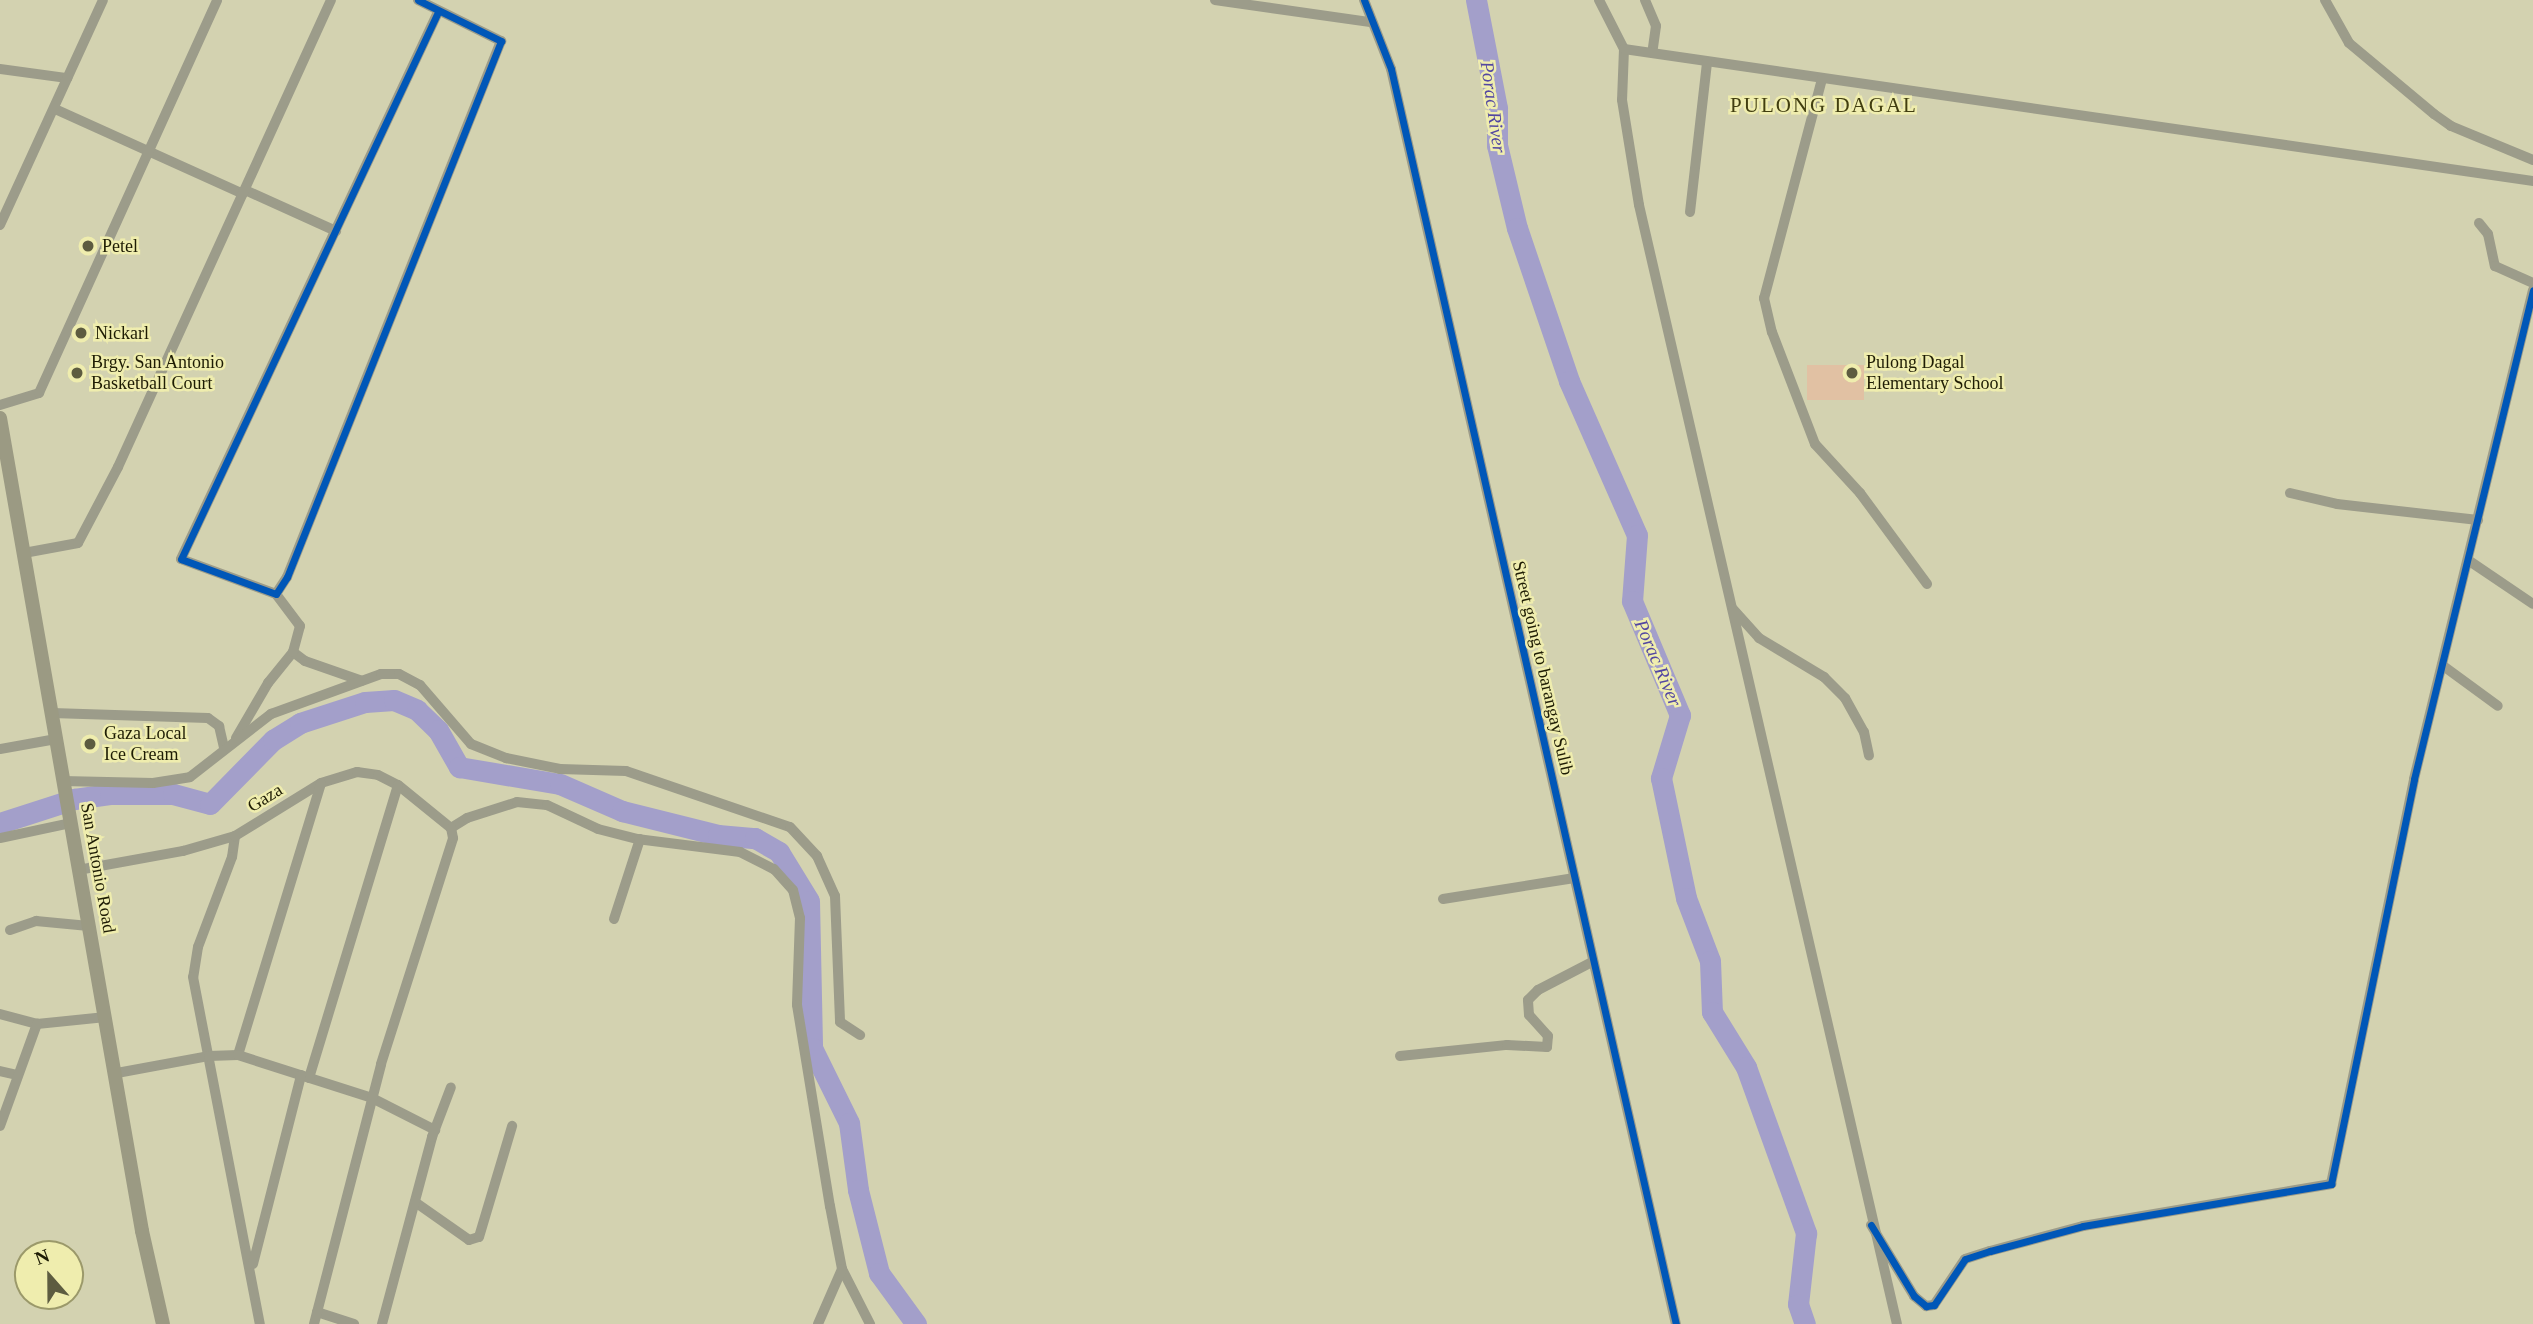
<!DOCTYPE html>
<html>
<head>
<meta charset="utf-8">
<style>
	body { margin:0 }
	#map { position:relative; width:2533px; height:1324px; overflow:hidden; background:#d3d2b0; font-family:"Times New Roman",serif }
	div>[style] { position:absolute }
	.green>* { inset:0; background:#e1c1a3; transform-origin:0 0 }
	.river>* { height:21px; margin:-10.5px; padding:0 10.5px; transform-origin:10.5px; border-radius:10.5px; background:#a39fca }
	.street>* { height:10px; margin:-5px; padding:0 5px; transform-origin:5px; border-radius:5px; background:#9c9c8a }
	.secondary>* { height:14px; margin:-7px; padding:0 7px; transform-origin:7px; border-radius:7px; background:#9b9a83 }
	.cycleway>* { height:7px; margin:-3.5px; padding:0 3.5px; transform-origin:3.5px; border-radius:3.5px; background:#0057b8 }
	.dots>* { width:19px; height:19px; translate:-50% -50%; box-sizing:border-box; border:4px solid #efedae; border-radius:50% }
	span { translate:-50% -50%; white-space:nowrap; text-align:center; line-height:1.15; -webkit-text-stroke:5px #efedae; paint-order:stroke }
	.poi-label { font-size:18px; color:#1e1c04 }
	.left { translate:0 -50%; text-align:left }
	.street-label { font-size:18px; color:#1e1c04 }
	.water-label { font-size:19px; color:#5347a1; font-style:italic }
	.quarter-label { font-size:21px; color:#413e10; letter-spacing:2px }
	.north { position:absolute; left:14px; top:1240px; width:70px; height:70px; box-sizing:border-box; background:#efedae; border:2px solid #9b996a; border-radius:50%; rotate:339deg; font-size:19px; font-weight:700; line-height:28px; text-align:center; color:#1e1c04 }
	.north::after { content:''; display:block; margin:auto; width:24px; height:32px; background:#5d5c40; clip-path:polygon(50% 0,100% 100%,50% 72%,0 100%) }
</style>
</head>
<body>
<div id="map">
	<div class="green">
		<i style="left:1864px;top:365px;width:35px;height:57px;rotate:90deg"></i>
	</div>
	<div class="river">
		<i style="left:1476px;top:0;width:110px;rotate:79deg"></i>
		<i style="left:1497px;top:108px;width:37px;rotate:90deg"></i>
		<i style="left:1497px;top:145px;width:85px;rotate:76.5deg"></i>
		<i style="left:1517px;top:228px;width:162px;rotate:71.2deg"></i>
		<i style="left:1569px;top:381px;width:168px;rotate:66.2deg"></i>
		<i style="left:1637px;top:535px;width:66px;rotate:94.3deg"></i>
		<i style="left:1632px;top:601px;width:124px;rotate:67.2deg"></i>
		<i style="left:1680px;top:715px;width:66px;rotate:106.8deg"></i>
		<i style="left:1661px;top:778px;width:123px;rotate:78.2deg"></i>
		<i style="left:1686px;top:898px;width:67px;rotate:69.1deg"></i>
		<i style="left:1710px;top:961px;width:51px;rotate:87.8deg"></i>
		<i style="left:1712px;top:1012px;width:65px;rotate:58.3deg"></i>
		<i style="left:1746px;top:1067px;width:177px;rotate:70.1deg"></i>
		<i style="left:1806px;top:1233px;width:71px;rotate:96.4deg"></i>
		<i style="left:1798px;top:1304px;width:21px;rotate:71deg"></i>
		<i style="left:0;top:823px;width:78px;rotate:-18deg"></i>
		<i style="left:74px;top:799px;width:36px;rotate:-8deg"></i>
		<i style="left:110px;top:794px;width:63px"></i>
		<i style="left:173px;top:794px;width:38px;rotate:15deg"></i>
		<i style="left:210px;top:804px;width:90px;rotate:-45.5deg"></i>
		<i style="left:273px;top:740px;width:32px;rotate:-32deg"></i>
		<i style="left:300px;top:723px;width:68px;rotate:-17.9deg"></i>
		<i style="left:365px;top:702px;width:29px;rotate:-4deg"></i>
		<i style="left:394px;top:700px;width:25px;rotate:23deg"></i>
		<i style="left:417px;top:710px;width:29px;rotate:44deg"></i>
		<i style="left:438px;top:730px;width:43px;rotate:60.4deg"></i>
		<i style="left:459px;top:767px;width:102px;rotate:9.6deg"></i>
		<i style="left:560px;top:784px;width:68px;rotate:23.5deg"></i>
		<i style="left:622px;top:811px;width:99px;rotate:14deg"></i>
		<i style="left:718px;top:835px;width:37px;rotate:5deg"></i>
		<i style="left:755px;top:838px;width:28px;rotate:30deg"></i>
		<i style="left:779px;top:852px;width:57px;rotate:58.5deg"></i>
		<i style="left:809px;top:901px;width:147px;rotate:88.8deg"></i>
		<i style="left:812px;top:1048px;width:84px;rotate:63.7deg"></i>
		<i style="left:849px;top:1123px;width:68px;rotate:82.3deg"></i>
		<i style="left:858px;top:1190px;width:86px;rotate:75.8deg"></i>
		<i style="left:879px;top:1273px;width:63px;rotate:54deg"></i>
	</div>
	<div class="street">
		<i style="left:418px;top:0;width:93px;rotate:26.3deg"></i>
		<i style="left:501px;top:41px;width:577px;rotate:111.76deg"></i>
		<i style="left:287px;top:577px;width:20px;rotate:123deg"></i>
		<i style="left:276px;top:594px;width:101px;rotate:-159.8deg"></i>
		<i style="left:181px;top:559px;width:604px;rotate:-64.83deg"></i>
		<i style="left:1215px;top:0;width:157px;rotate:8.1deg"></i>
		<i style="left:1364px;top:0;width:74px;rotate:68.6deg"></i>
		<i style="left:1391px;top:69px;width:1287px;rotate:77.21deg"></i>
		<i style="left:1599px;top:0;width:55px;rotate:63deg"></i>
		<i style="left:1624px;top:49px;width:51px;rotate:92.2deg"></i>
		<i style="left:1622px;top:100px;width:106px;rotate:80.8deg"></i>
		<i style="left:1639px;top:205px;width:1148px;rotate:77.02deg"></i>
		<i style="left:1645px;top:0;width:28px;rotate:67deg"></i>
		<i style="left:1656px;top:26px;width:27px;rotate:98deg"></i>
		<i style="left:2325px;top:0;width:49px;rotate:60.8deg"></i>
		<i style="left:2349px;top:43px;width:111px;rotate:39.9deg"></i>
		<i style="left:2434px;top:114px;width:21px;rotate:35deg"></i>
		<i style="left:2451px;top:126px;width:89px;rotate:22.5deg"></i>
		<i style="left:1624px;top:49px;width:919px;rotate:8.26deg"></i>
		<i style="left:0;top:69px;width:68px;rotate:7.7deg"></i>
		<i style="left:1822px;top:79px;width:227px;rotate:104.8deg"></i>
		<i style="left:1764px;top:298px;width:35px;rotate:77deg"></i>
		<i style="left:1772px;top:332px;width:120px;rotate:69deg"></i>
		<i style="left:1815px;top:444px;width:67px;rotate:47.4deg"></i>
		<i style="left:1860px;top:493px;width:113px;rotate:53.6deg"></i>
		<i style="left:55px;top:109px;width:206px;rotate:24.3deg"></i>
		<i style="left:245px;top:190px;width:100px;rotate:24.3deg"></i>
		<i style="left:1690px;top:212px;width:151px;rotate:-83.5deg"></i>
		<i style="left:2479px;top:223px;width:14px;rotate:51deg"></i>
		<i style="left:2488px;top:234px;width:33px;rotate:78deg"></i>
		<i style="left:2495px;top:266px;width:42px;rotate:24.1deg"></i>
		<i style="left:0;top:225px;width:247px;rotate:-65.4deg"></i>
		<i style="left:0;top:405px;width:41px;rotate:-17.1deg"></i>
		<i style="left:39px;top:393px;width:431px;rotate:-65.6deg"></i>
		<i style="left:2290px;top:493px;width:48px;rotate:13.2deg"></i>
		<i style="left:2337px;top:504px;width:142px;rotate:6.5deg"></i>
		<i style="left:24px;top:553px;width:55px;rotate:-10.5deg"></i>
		<i style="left:78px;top:543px;width:86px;rotate:-62.2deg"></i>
		<i style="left:118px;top:467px;width:513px;rotate:-65.48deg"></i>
		<i style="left:2468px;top:560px;width:78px;rotate:34.1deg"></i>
		<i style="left:1733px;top:609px;width:39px;rotate:48deg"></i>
		<i style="left:1759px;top:638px;width:76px;rotate:31deg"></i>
		<i style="left:1824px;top:677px;width:30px;rotate:45deg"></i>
		<i style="left:1845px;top:698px;width:39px;rotate:61deg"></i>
		<i style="left:1864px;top:732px;width:24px;rotate:78deg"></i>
		<i style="left:293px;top:652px;width:15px;rotate:37deg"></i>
		<i style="left:305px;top:661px;width:60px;rotate:19.3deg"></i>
		<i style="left:2442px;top:665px;width:69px;rotate:36.2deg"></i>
		<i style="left:52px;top:713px;width:156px;rotate:1.8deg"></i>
		<i style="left:208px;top:718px;width:14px;rotate:36deg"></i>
		<i style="left:219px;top:726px;width:22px;rotate:77deg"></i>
		<i style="left:236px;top:738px;width:64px;rotate:-59.8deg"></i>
		<i style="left:268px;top:683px;width:40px;rotate:-51deg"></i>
		<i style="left:293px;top:652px;width:27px;rotate:-75deg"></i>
		<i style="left:300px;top:626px;width:40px;rotate:-127deg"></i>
		<i style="left:0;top:749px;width:57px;rotate:-10.1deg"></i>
		<i style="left:62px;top:781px;width:91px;rotate:1.3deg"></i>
		<i style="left:153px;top:783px;width:37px;rotate:-9deg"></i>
		<i style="left:190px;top:777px;width:103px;rotate:-37.9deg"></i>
		<i style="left:271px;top:714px;width:117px;rotate:-20deg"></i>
		<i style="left:381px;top:674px;width:18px"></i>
		<i style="left:399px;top:674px;width:24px;rotate:28deg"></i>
		<i style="left:420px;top:685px;width:78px;rotate:49.2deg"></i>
		<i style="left:471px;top:744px;width:38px;rotate:22deg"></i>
		<i style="left:506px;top:758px;width:55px;rotate:11.5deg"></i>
		<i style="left:560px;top:769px;width:66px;rotate:1.7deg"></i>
		<i style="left:626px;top:771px;width:173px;rotate:18.9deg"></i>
		<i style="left:790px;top:827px;width:40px;rotate:47deg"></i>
		<i style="left:817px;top:856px;width:44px;rotate:65.8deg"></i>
		<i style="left:835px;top:896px;width:126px;rotate:87.7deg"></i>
		<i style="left:840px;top:1022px;width:24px;rotate:33deg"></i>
		<i style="left:451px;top:828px;width:19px;rotate:-32deg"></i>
		<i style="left:467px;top:818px;width:52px;rotate:-17.7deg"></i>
		<i style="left:517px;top:802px;width:30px;rotate:6deg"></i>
		<i style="left:547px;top:805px;width:56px;rotate:25.2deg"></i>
		<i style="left:598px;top:829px;width:40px;rotate:14.4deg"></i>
		<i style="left:637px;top:839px;width:104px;rotate:7.2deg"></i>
		<i style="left:740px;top:852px;width:38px;rotate:27deg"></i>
		<i style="left:774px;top:869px;width:28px;rotate:48deg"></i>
		<i style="left:793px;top:890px;width:29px;rotate:76deg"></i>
		<i style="left:800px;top:918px;width:87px;rotate:92deg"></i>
		<i style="left:797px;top:1005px;width:204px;rotate:80.7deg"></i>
		<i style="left:830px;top:1206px;width:64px;rotate:79.2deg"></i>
		<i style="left:842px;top:1269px;width:62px;rotate:63deg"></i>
		<i style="left:235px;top:836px;width:21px;rotate:98deg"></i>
		<i style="left:232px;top:857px;width:96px;rotate:110.7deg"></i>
		<i style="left:198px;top:947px;width:30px;rotate:99deg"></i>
		<i style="left:193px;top:977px;width:353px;rotate:79.1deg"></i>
		<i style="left:0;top:838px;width:73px;rotate:-11.9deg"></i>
		<i style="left:78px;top:870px;width:107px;rotate:-10.3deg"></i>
		<i style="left:183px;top:851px;width:54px;rotate:-16.1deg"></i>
		<i style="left:235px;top:836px;width:101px;rotate:-31.6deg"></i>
		<i style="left:321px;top:783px;width:38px;rotate:-17deg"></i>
		<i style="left:357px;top:772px;width:21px;rotate:8deg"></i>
		<i style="left:378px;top:775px;width:22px;rotate:27deg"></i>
		<i style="left:398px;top:785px;width:68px;rotate:39.1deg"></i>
		<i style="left:1443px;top:899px;width:133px;rotate:-9.1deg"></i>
		<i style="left:614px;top:919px;width:84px;rotate:-72deg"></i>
		<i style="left:10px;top:930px;width:28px;rotate:-19deg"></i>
		<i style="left:36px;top:921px;width:53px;rotate:5.4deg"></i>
		<i style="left:0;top:1014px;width:38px;rotate:15deg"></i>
		<i style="left:37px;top:1024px;width:69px;rotate:-5.8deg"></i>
		<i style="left:238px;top:1055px;width:284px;rotate:-73deg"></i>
		<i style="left:1400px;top:1056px;width:108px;rotate:-5.9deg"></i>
		<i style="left:1507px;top:1045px;width:40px;rotate:2.9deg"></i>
		<i style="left:1547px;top:1047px;width:11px;rotate:-85deg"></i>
		<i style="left:1548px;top:1036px;width:28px;rotate:-132deg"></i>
		<i style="left:1529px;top:1015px;width:15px;rotate:-94deg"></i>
		<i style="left:1528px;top:1000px;width:14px;rotate:-45deg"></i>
		<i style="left:1538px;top:990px;width:61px;rotate:-27.4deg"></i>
		<i style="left:0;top:1071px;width:17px;rotate:13deg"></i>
		<i style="left:117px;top:1073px;width:94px;rotate:-10.5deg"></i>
		<i style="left:209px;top:1056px;width:29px;rotate:-2deg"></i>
		<i style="left:238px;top:1055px;width:141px;rotate:17.8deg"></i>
		<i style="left:372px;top:1098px;width:71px;rotate:26.9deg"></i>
		<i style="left:309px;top:1078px;width:306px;rotate:-73.1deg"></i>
		<i style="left:0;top:1126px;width:109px;rotate:-70.1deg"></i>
		<i style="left:415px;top:1202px;width:66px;rotate:35.1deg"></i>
		<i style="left:469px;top:1240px;width:10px;rotate:-17deg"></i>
		<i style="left:479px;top:1237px;width:116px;rotate:-73.4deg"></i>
		<i style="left:1871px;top:1225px;width:83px;rotate:58.8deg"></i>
		<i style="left:1914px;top:1296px;width:16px;rotate:40deg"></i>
		<i style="left:1926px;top:1306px;width:8px;rotate:-7deg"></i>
		<i style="left:1934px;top:1305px;width:55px;rotate:-56deg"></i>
		<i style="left:1965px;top:1259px;width:26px;rotate:-18deg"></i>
		<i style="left:1990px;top:1251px;width:96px;rotate:-15deg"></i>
		<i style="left:2083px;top:1226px;width:252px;rotate:-9.6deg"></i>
		<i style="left:2331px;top:1184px;width:413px;rotate:-78.4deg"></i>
		<i style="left:2414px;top:779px;width:503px;rotate:-76.32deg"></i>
		<i style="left:253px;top:1264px;width:195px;rotate:-75.7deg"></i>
		<i style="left:317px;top:1312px;width:39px;rotate:18deg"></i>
		<i style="left:314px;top:1324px;width:268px;rotate:-75.5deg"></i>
		<i style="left:381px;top:1064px;width:237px;rotate:-72.3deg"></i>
		<i style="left:453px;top:838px;width:10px;rotate:-101deg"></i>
		<i style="left:382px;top:1324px;width:194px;rotate:-75deg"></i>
		<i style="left:432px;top:1137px;width:53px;rotate:-69.2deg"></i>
		<i style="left:818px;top:1324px;width:60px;rotate:-66.4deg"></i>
	</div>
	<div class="secondary">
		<i style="left:0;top:418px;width:825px;rotate:80.09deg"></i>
		<i style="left:142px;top:1231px;width:95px;rotate:77.3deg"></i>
	</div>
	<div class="cycleway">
		<i style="left:418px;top:0;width:93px;rotate:26.3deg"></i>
		<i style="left:501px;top:41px;width:577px;rotate:111.76deg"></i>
		<i style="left:287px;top:577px;width:20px;rotate:123deg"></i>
		<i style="left:276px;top:594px;width:101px;rotate:-159.8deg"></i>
		<i style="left:181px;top:559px;width:604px;rotate:-64.83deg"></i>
		<i style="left:1364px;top:0;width:74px;rotate:68.6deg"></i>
		<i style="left:1391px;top:69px;width:1287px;rotate:77.21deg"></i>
		<i style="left:1871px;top:1225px;width:83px;rotate:58.8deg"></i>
		<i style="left:1914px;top:1296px;width:16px;rotate:40deg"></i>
		<i style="left:1926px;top:1306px;width:8px;rotate:-7deg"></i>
		<i style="left:1934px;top:1305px;width:55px;rotate:-56deg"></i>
		<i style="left:1965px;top:1259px;width:26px;rotate:-18deg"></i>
		<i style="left:1990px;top:1251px;width:96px;rotate:-15deg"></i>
		<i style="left:2083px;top:1226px;width:252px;rotate:-9.6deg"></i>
		<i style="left:2331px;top:1184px;width:413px;rotate:-78.4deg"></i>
		<i style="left:2414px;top:779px;width:503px;rotate:-76.32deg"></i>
	</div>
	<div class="dots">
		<i style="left:88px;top:246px;background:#5d5c40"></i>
		<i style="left:81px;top:333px;background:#5d5c40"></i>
		<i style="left:77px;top:373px;background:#5d5c40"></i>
		<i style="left:1852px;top:373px;background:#5d5c40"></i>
		<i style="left:90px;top:744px;background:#5d5c40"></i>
	</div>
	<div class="poi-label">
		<span class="left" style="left:102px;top:246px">Petel</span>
		<span class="left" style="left:95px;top:333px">Nickarl</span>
		<span class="left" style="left:91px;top:373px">Brgy. San Antonio<br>Basketball Court</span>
		<span class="left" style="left:1866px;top:373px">Pulong Dagal<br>Elementary School</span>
		<span class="left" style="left:104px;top:744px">Gaza Local<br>Ice Cream</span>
	</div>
	<div class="street-label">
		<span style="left:1543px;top:668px;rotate:77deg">Street going to barangay Sulib</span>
		<span style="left:265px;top:798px;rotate:-32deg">Gaza</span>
		<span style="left:98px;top:868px;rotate:80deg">San Antonio Road</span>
	</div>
	<div class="water-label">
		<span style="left:1493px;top:107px;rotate:82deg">Porac River</span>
		<span style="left:1658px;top:663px;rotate:67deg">Porac River</span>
	</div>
	<div class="quarter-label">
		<span style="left:1824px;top:105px">PULONG DAGAL</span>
	</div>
	<div class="north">N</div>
</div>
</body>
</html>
